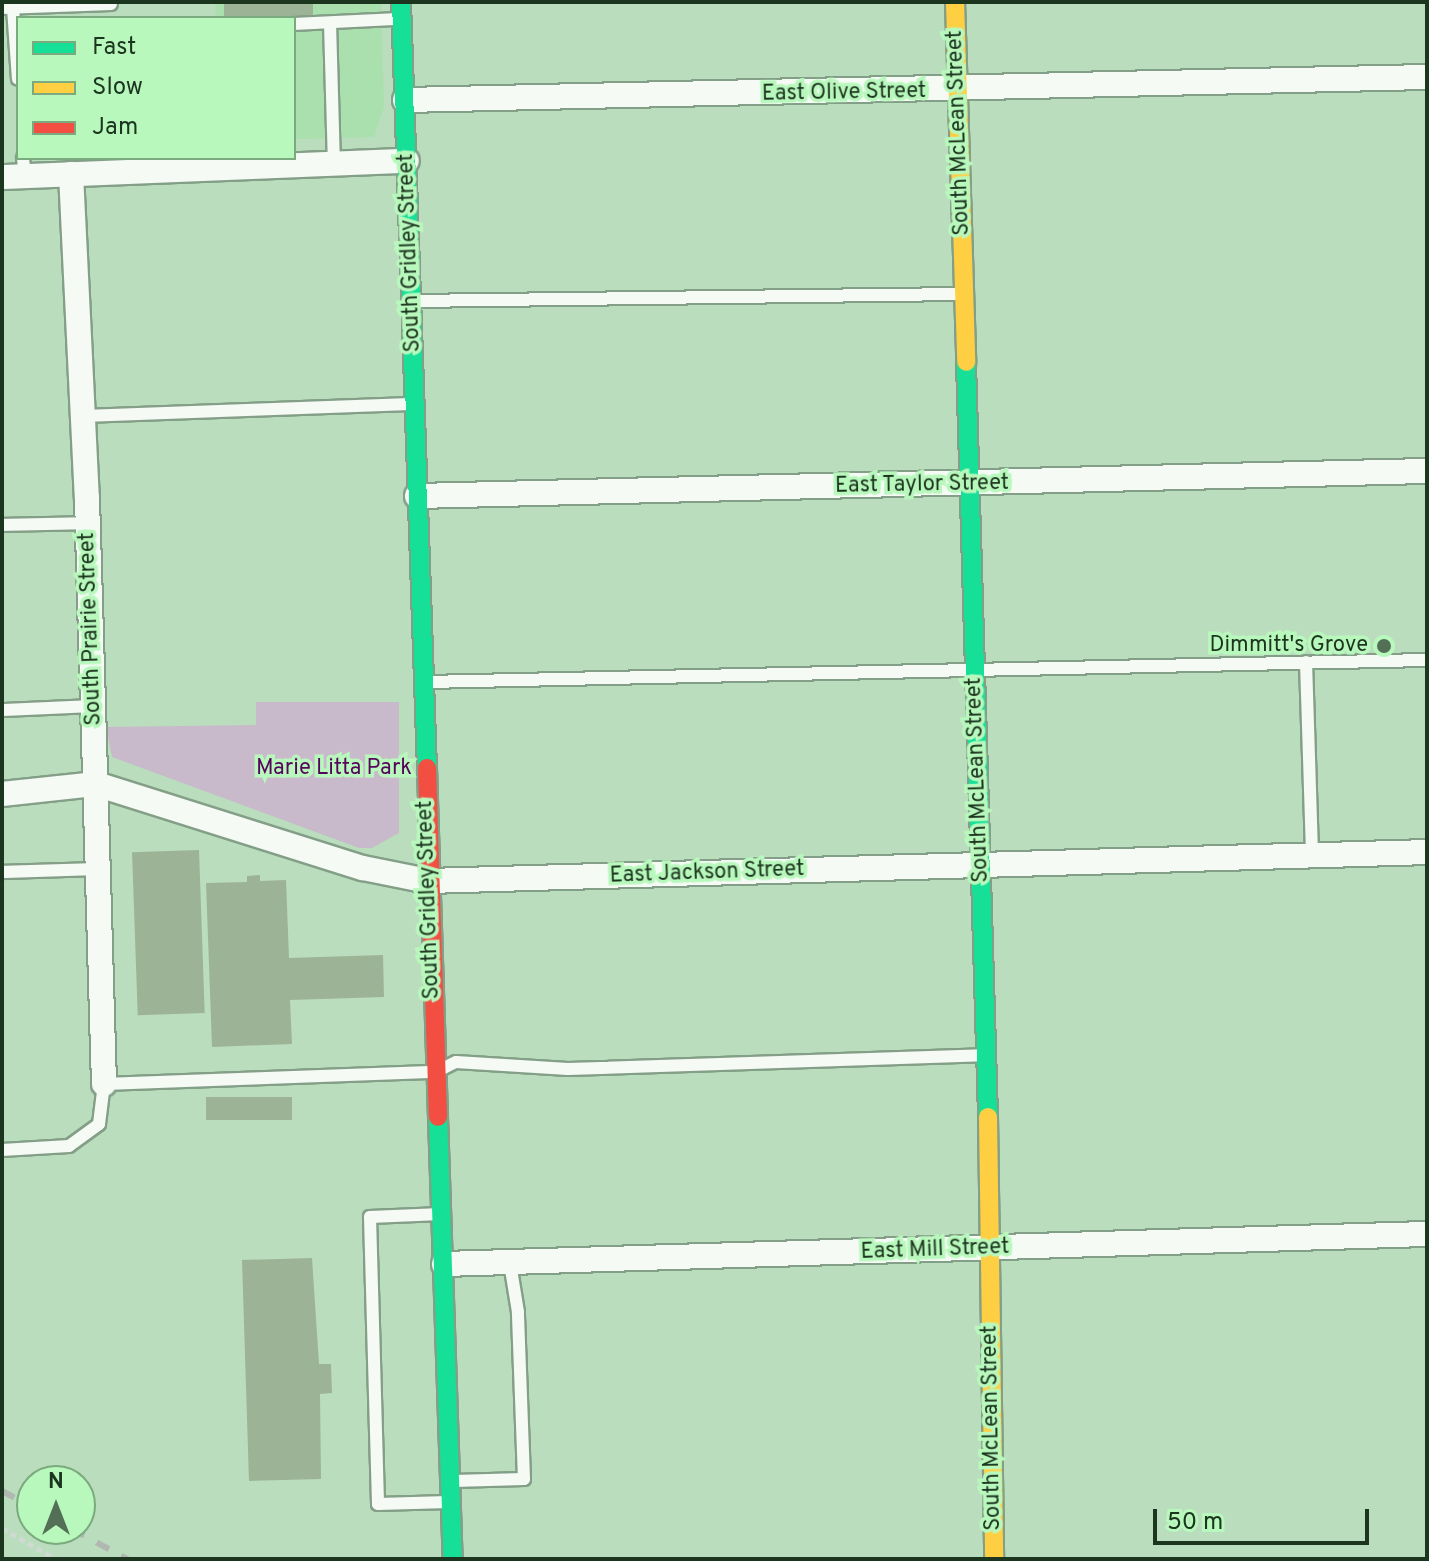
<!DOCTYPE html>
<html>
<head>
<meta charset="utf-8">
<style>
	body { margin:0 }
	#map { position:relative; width:1429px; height:1561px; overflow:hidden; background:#baddbd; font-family:Overpass,sans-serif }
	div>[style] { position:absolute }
	.built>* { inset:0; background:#aadfae }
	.green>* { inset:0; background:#c8baca }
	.building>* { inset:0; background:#9db396; transform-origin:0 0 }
	.path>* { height:5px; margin-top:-2.5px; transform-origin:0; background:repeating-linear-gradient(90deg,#cfdad1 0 6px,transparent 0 10px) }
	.roads { filter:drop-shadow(2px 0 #849f87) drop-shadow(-2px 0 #849f87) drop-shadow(0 2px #849f87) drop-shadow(0 -2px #849f87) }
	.lane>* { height:12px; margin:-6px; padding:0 6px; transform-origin:6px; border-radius:6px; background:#f5faf5 }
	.street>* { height:24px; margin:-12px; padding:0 12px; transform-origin:12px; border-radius:12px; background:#f5faf5 }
	.fast>* { height:18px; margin:-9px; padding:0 9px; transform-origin:9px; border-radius:9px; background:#16e098 }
	.slow>* { height:18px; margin:-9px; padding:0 9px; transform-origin:9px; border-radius:9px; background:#ffcf43 }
	.jam>* { height:18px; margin:-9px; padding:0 9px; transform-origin:9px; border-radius:9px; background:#f24e42 }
	.rail>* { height:6px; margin-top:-3px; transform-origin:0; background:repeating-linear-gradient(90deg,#b0b8b1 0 14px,transparent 0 28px) }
	.dots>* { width:22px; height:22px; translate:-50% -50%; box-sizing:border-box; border:4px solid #b9f8bd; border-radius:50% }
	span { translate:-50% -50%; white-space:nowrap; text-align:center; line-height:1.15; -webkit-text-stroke:7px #b9f8bd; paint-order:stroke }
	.street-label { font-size:22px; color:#1c351f }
	.poi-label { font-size:22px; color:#1c351f }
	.right { translate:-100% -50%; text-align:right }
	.park-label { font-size:22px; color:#57045b }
	.frame { position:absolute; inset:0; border:4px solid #1c351f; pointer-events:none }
	.legend { position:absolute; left:16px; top:16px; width:280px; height:144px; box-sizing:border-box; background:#b9f8bd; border:2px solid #7aaa7e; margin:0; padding:10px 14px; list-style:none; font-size:24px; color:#1c351f }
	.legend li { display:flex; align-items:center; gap:16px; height:40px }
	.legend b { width:40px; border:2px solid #7aaa7e }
	.north { position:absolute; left:16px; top:1465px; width:80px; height:80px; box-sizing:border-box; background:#b9f8bd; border:2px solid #7aaa7e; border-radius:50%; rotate:0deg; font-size:22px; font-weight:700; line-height:32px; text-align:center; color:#1c351f }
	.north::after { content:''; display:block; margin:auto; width:28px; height:36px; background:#537056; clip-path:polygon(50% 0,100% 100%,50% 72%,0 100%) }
	.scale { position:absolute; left:1153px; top:1509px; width:216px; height:36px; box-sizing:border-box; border:4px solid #1c351f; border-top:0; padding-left:10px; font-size:24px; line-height:28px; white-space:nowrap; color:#1c351f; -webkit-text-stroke:6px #b9f8bd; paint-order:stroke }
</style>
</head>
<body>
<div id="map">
	<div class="built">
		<i style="clip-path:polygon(215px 2px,381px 2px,384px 107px,374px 137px,294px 139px,294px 18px,216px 18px)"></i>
	</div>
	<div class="green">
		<i style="clip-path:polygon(256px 702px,399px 702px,399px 833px,372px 848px,359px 848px,112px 757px,106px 727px,256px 725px)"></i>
	</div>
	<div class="building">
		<i style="left:224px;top:2px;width:89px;height:16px"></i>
		<i style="left:199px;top:850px;width:163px;height:67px;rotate:88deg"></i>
		<i style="clip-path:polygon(260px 875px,260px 881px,286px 880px,289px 958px,383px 955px,384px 997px,290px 1000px,292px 1044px,212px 1047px,206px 883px,247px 882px,247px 876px)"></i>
		<i style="left:292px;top:1097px;width:23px;height:86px;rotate:90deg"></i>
		<i style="clip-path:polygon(312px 1258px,319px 1364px,331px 1364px,332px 1393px,320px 1394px,321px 1479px,249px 1481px,242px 1260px)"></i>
	</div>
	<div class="path">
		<i style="left:2px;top:1528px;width:62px;rotate:29.9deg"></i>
	</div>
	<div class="roads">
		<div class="lane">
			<i style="left:2px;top:8px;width:109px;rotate:-2.1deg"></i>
			<i style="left:13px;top:8px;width:71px;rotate:86deg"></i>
			<i style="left:330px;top:23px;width:142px;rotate:88.4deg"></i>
			<i style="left:294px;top:24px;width:104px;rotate:-2.8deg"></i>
			<i style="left:23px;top:158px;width:18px;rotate:84deg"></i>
			<i style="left:412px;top:301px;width:549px;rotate:-0.73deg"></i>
			<i style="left:83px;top:416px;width:328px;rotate:-2.1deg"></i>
			<i style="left:2px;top:525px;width:86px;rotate:-1.3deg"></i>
			<i style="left:1306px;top:662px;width:193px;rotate:88.2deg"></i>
			<i style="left:426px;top:682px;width:1001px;rotate:-1.26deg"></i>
			<i style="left:2px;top:710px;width:91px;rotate:-2.5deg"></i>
			<i style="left:2px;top:872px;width:97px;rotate:-1.8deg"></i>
			<i style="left:2px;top:1150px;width:67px;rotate:-3.4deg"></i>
			<i style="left:69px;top:1146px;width:37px;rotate:-36deg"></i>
			<i style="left:99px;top:1124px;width:40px;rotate:-82.9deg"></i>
			<i style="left:104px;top:1084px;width:332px;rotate:-2.1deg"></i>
			<i style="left:436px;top:1072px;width:22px;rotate:-27deg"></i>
			<i style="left:456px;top:1062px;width:112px;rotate:3.6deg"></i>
			<i style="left:568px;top:1069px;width:415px;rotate:-1.9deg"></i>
			<i style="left:441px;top:1214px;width:71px;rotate:177.6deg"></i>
			<i style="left:370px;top:1217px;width:287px;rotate:88.4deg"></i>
			<i style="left:378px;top:1504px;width:70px;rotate:-1.6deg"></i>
			<i style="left:453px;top:1481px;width:71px;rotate:-1.6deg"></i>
			<i style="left:524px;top:1479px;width:167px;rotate:-92.1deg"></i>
			<i style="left:518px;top:1312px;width:50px;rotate:-99.3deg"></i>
		</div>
		<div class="street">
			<i style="left:405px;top:100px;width:1022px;rotate:-1.29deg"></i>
			<i style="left:71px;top:174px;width:324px;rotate:87.2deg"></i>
			<i style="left:87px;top:498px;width:586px;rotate:88.34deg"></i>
			<i style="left:2px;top:177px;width:405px;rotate:-2.3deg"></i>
			<i style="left:417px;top:496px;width:1010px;rotate:-1.42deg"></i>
			<i style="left:2px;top:794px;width:95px;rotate:-6.1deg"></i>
			<i style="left:96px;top:784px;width:280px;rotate:17.5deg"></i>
			<i style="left:363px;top:868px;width:66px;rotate:11.3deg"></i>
			<i style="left:428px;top:881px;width:999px;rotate:-1.66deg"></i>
			<i style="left:444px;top:1264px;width:983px;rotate:-1.75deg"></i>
		</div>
		<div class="fast">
			<i style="left:401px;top:2px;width:766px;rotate:88.06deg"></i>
			<i style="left:966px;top:362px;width:755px;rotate:88.33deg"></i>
			<i style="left:438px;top:1117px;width:442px;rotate:88.1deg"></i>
		</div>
		<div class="slow">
			<i style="left:955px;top:2px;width:360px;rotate:88.2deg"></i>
			<i style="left:988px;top:1117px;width:442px;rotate:89.2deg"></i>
		</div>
		<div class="jam">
			<i style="left:427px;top:768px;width:349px;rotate:88.2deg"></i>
		</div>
	</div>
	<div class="rail">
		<i style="left:2px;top:1491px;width:34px;rotate:28deg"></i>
		<i style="left:72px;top:1529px;width:63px;rotate:28.6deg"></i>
	</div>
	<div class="dots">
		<i style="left:1384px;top:646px;background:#537056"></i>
	</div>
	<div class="street-label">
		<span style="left:844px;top:93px;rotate:-1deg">East Olive Street</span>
		<span style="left:959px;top:133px;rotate:-92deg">South McLean Street</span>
		<span style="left:410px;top:253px;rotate:-92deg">South Gridley Street</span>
		<span style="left:922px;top:485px;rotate:-1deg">East Taylor Street</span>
		<span style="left:91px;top:629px;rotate:-92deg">South Prairie Street</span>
		<span style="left:978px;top:780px;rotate:-92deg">South McLean Street</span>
		<span style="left:707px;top:873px;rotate:-2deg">East Jackson Street</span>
		<span style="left:429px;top:900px;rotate:-92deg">South Gridley Street</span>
		<span style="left:935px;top:1250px;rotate:-2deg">East Mill Street</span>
		<span style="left:992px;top:1428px;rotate:-91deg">South McLean Street</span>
	</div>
	<div class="poi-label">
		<span class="right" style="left:1368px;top:646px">Dimmitt's Grove</span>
	</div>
	<div class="park-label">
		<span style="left:334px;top:769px">Marie Litta Park</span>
	</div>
	<div class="frame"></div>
	<ul class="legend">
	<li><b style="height:10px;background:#16e098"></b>Fast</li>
	<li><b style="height:10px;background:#ffcf43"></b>Slow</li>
	<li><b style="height:10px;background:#f24e42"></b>Jam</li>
	</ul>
	<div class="north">N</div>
	<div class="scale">50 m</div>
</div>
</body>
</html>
